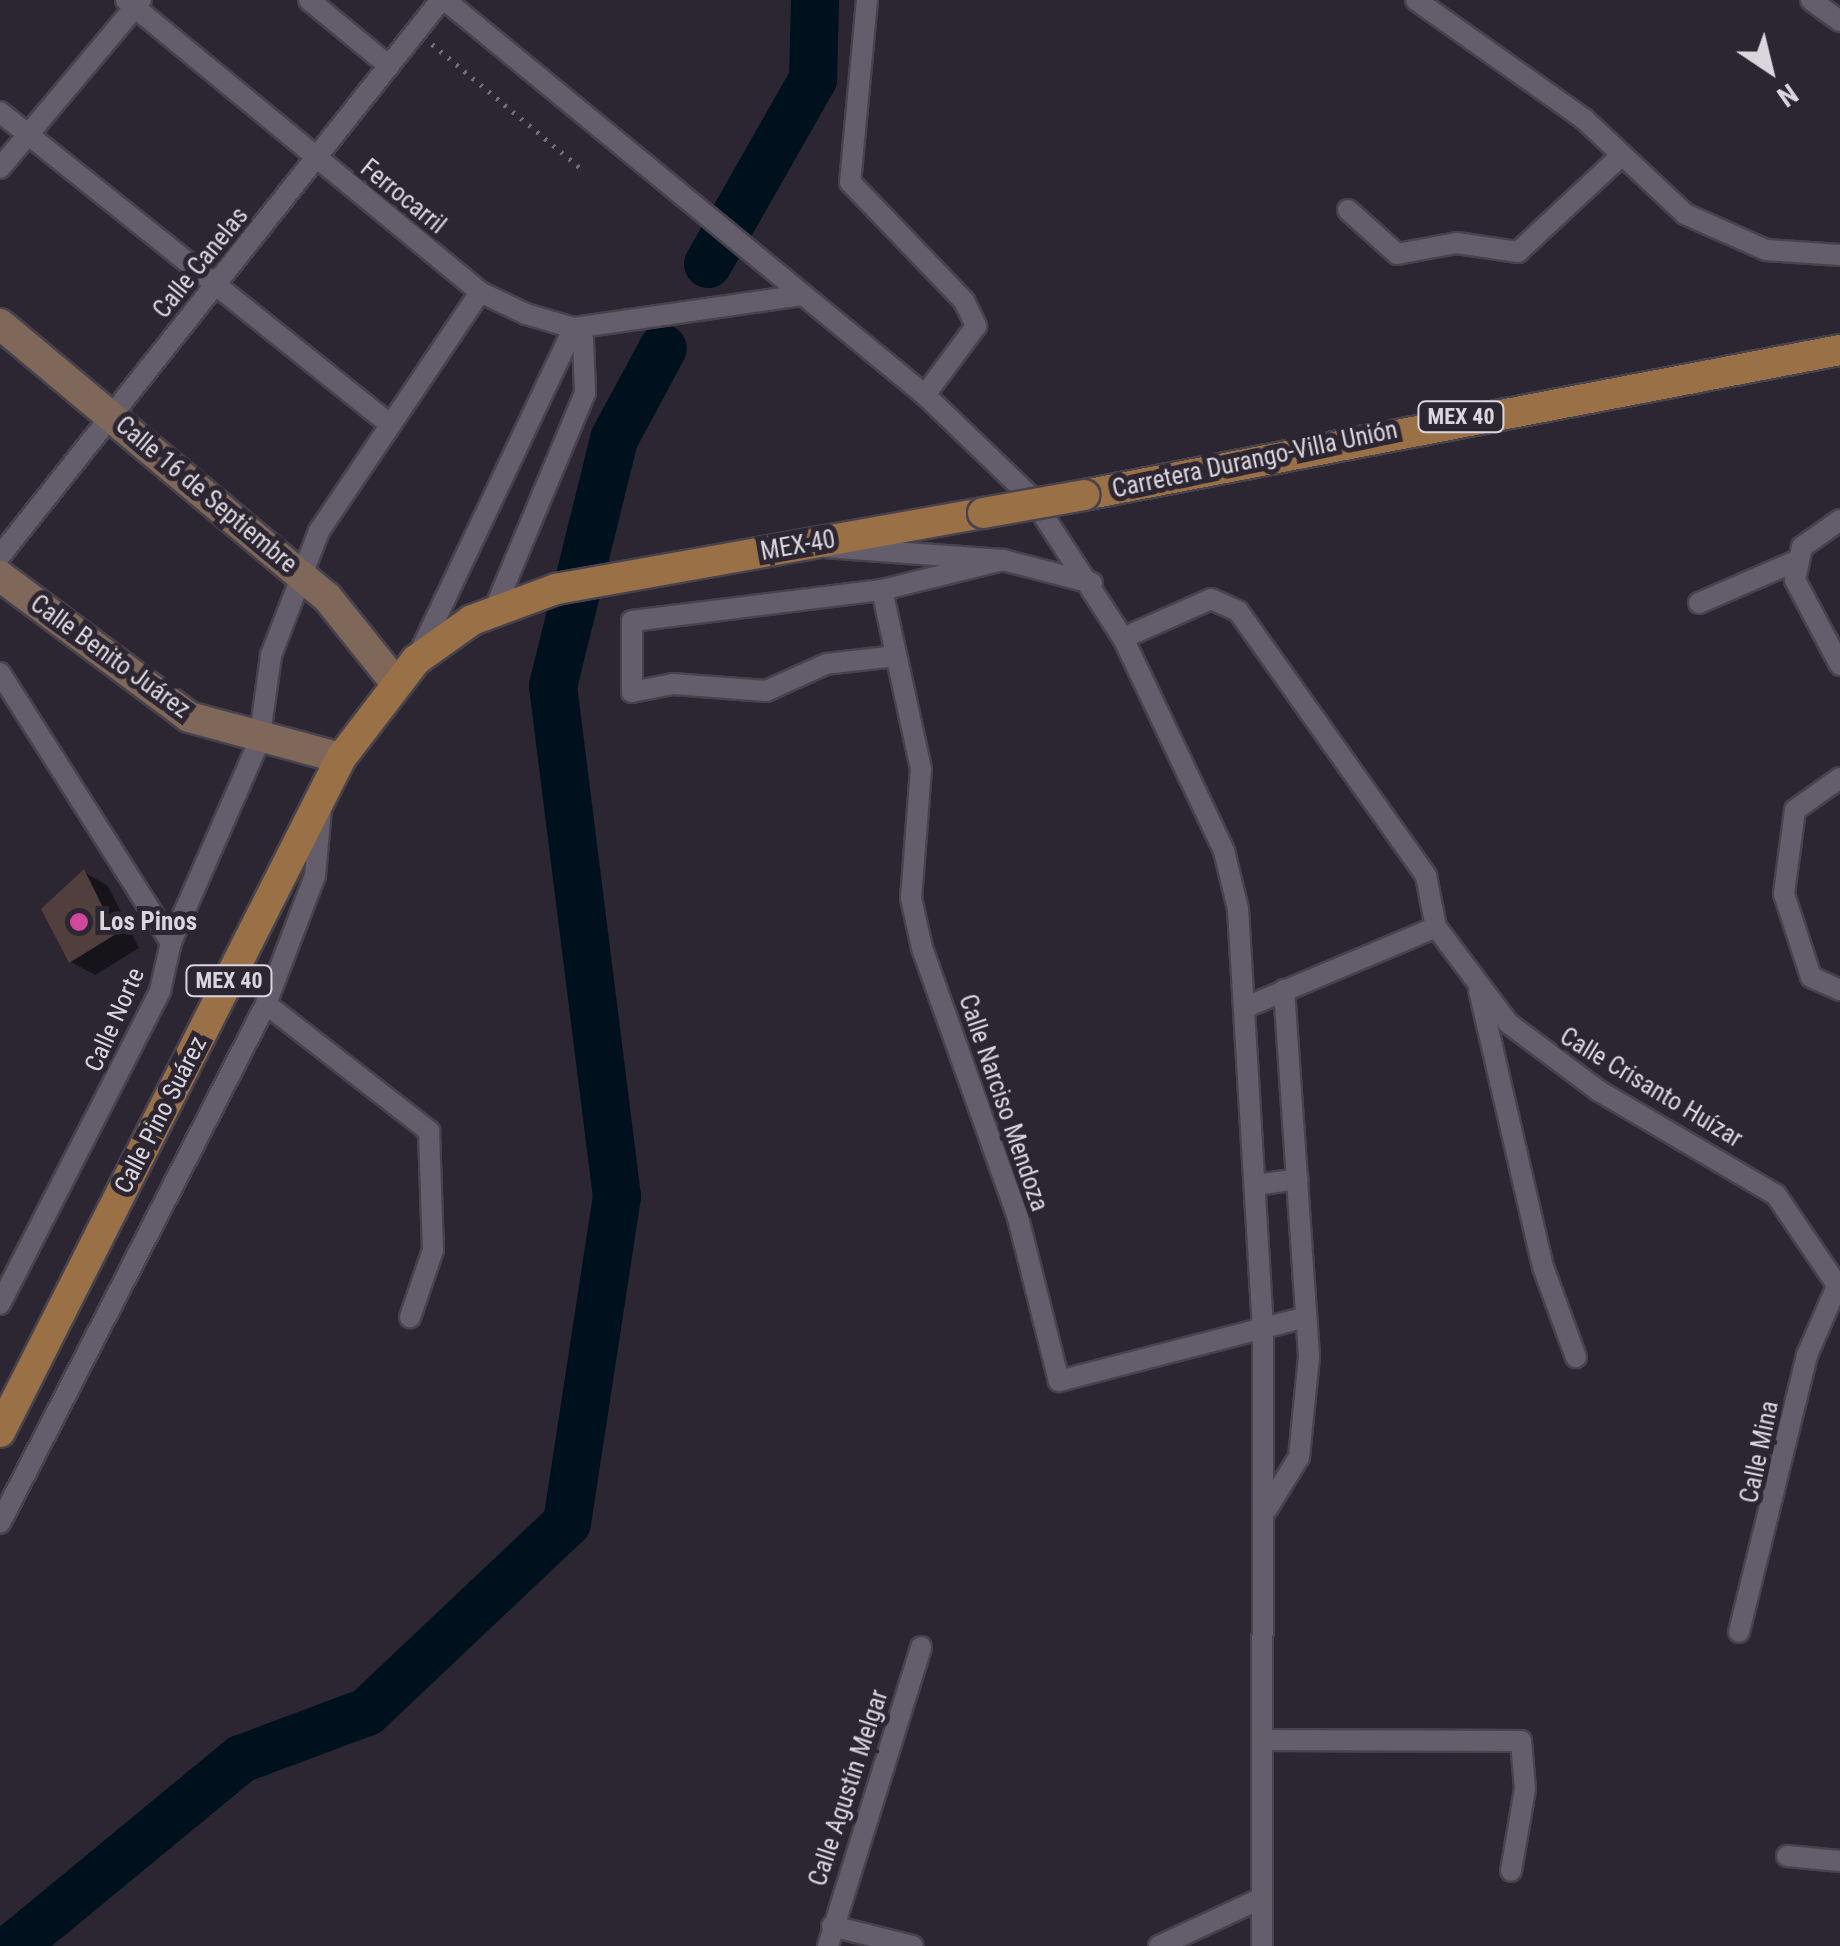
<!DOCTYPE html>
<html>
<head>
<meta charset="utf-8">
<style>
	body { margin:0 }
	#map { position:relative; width:1840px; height:1946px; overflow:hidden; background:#2c2532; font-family:"Roboto Condensed",sans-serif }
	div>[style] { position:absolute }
	.shadow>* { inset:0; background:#0007 }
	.river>* { height:48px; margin:-24px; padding:0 24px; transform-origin:24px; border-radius:24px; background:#00111e }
	.building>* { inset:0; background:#503f3c }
	.path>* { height:5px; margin-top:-2.5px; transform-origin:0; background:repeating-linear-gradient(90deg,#736d78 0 2.5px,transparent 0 10.5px) }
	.roads { filter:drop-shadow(2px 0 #47424c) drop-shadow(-2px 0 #47424c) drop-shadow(0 2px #47424c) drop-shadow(0 -2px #47424c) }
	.street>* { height:20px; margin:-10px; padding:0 10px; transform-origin:10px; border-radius:10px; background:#645d6b }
	.secondary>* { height:30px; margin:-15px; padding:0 15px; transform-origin:15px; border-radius:15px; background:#7f6759 }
	.primary>* { height:30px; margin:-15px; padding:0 15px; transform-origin:15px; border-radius:15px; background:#9a7047 }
	.bridges { filter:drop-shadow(2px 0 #47424c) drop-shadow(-2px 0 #47424c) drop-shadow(0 2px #47424c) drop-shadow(0 -2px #47424c) }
	.primary-bridge>* { height:30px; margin:-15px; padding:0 15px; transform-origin:15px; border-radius:15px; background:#9a7047 }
	.dots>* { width:28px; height:28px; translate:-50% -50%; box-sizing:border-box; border:5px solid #2c2532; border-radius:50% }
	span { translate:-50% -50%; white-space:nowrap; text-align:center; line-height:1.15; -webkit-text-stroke:10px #2c2532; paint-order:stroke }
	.shield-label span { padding:2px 8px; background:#2c2532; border:2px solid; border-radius:8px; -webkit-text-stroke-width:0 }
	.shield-label { font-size:22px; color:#dad6de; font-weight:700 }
	.street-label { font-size:25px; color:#dad6de }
	.poi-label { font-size:25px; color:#dad6de; font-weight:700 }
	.left { translate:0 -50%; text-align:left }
	.north { position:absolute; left:1720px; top:20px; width:100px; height:100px; -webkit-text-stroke:8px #2c2532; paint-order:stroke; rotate:145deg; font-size:28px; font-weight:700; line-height:40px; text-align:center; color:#dad6de }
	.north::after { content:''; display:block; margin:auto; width:35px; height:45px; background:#dad6de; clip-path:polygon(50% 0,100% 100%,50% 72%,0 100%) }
</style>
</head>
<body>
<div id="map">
	<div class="shadow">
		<i style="clip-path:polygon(84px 872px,108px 886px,139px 948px,95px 975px,71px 962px,44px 910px)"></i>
	</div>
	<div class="river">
		<i style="left:708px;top:264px;width:213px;rotate:-60.4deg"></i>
		<i style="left:813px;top:79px;width:79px;rotate:-88.5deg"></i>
		<i style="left:14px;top:1946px;width:294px;rotate:-39.5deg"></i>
		<i style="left:241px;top:1759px;width:134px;rotate:-20.5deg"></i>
		<i style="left:367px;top:1712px;width:275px;rotate:-43.4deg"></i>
		<i style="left:567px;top:1523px;width:330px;rotate:-81.3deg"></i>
		<i style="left:617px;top:1197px;width:515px;rotate:-97.14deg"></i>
		<i style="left:553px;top:686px;width:254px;rotate:-76.1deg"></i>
		<i style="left:614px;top:439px;width:103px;rotate:-61.7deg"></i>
	</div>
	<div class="building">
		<i style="clip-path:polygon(84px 869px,116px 934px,69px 963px,41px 909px)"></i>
	</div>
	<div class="path">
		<i style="left:432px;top:44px;width:192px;rotate:39.9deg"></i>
	</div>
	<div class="roads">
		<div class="street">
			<i style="left:126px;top:0;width:459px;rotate:39.5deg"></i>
			<i style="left:480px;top:292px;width:51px;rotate:25.6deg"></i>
			<i style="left:526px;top:314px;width:50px;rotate:16.3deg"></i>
			<i style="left:574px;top:328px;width:232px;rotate:-8.2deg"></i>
			<i style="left:309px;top:0;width:104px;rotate:39.5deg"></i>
			<i style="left:445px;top:0;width:622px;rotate:39.45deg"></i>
			<i style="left:925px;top:395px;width:149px;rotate:43.9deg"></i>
			<i style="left:1032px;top:498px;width:167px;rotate:57deg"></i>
			<i style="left:1123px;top:638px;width:236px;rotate:64.6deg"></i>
			<i style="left:1224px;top:851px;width:60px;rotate:76.4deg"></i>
			<i style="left:1238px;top:909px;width:421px;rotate:86.6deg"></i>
			<i style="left:1263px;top:1329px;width:617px;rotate:90.09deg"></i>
			<i style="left:867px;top:0;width:183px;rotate:95.3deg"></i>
			<i style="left:850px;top:182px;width:165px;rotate:46.2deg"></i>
			<i style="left:964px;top:301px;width:28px;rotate:64deg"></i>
			<i style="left:976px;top:326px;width:86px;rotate:126.5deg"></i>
			<i style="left:1416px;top:0;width:206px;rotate:35.3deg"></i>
			<i style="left:1584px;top:119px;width:139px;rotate:43.2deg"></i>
			<i style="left:1685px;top:214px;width:89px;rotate:24deg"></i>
			<i style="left:1766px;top:250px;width:74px;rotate:3.9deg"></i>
			<i style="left:1811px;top:0;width:36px;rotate:36deg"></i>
			<i style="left:0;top:112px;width:494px;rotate:38.7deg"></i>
			<i style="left:0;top:168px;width:219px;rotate:-50deg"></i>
			<i style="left:1348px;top:210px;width:66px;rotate:41.9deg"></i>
			<i style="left:1397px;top:254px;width:61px;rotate:-10.4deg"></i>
			<i style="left:1457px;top:243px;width:62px;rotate:8.4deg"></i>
			<i style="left:1518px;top:252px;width:142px;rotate:-43deg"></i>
			<i style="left:1840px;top:520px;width:47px;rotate:144.6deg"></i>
			<i style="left:1802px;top:547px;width:34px;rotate:102deg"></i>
			<i style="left:1795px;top:580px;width:96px;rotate:62.1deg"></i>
			<i style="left:825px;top:547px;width:178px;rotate:4.2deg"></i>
			<i style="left:1003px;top:560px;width:92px;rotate:14.5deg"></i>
			<i style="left:0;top:556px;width:710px;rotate:-51.58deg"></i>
			<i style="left:882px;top:590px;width:183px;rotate:77.7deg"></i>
			<i style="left:921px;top:769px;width:129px;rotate:94.4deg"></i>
			<i style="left:911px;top:898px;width:51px;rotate:77.6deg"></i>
			<i style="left:922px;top:948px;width:287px;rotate:70.4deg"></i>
			<i style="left:1018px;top:1218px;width:168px;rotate:75.9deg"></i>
			<i style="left:1059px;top:1381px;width:255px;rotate:-14.5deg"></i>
			<i style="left:1699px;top:603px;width:106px;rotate:-23.4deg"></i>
			<i style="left:1123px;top:638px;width:96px;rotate:-23.9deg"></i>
			<i style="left:1211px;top:599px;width:30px;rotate:24deg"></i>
			<i style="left:1238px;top:611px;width:325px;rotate:54.6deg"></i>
			<i style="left:1426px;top:876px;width:52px;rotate:78.9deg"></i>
			<i style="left:1436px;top:927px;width:120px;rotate:53.1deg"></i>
			<i style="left:1508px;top:1023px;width:114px;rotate:36.8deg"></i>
			<i style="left:1599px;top:1091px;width:205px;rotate:30.4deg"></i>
			<i style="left:1776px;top:1195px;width:114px;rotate:55.8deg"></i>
			<i style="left:896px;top:656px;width:70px;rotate:173.5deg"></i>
			<i style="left:826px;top:664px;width:66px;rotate:155.8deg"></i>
			<i style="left:766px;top:691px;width:93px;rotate:-175.7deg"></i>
			<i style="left:673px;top:684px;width:42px;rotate:169deg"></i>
			<i style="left:632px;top:692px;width:71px;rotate:-90deg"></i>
			<i style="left:632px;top:621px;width:252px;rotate:-7.1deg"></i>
			<i style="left:882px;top:590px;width:125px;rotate:-13.9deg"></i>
			<i style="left:417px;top:658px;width:365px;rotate:-64.6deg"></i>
			<i style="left:574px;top:328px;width:15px;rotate:53deg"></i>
			<i style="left:583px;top:340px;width:53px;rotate:87.8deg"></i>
			<i style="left:585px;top:393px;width:233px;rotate:112.7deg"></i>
			<i style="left:0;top:673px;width:319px;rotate:57.6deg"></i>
			<i style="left:1840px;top:778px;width:55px;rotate:144.6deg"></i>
			<i style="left:1795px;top:810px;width:85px;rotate:97.5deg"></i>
			<i style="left:1784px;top:894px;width:87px;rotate:72deg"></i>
			<i style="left:1811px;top:977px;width:32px;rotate:24deg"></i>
			<i style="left:1479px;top:990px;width:284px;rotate:77deg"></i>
			<i style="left:1543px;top:1267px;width:96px;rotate:69.9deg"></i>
			<i style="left:266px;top:1004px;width:207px;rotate:37.9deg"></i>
			<i style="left:429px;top:1131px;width:119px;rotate:88.1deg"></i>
			<i style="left:433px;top:1250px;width:71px;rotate:108.9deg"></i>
			<i style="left:1246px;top:1007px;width:206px;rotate:-22.8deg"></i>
			<i style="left:1256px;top:1185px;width:42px;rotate:-8.1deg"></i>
			<i style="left:0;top:1304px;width:352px;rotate:-62.9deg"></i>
			<i style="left:160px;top:991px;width:50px;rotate:-77.3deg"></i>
			<i style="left:171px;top:942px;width:219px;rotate:-66.3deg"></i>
			<i style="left:259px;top:742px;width:88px;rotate:-82.1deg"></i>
			<i style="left:271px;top:655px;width:133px;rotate:-68.8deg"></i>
			<i style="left:319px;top:531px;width:288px;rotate:-56deg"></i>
			<i style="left:1267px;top:1509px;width:61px;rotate:-58.4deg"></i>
			<i style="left:1299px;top:1457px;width:101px;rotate:-84.3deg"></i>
			<i style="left:1309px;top:1356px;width:367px;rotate:-93.9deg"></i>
			<i style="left:0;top:1523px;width:583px;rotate:-62.86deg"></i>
			<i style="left:266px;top:1004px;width:137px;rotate:-69.1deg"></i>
			<i style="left:315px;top:876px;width:67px;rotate:-84.9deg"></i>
			<i style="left:1739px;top:1632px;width:285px;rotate:-76.2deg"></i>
			<i style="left:1807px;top:1355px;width:77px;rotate:-66.4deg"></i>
			<i style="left:1263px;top:1740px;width:258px;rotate:0.2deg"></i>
			<i style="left:1521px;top:1741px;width:48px;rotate:85.2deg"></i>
			<i style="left:1525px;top:1789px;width:83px;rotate:99.7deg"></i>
			<i style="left:1787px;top:1856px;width:53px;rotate:5.4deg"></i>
			<i style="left:832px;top:1926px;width:83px;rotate:13.9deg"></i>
			<i style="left:828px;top:1946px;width:313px;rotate:-72.7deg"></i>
			<i style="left:1159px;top:1946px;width:111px;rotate:-25deg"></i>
		</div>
		<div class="secondary">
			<i style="left:0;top:324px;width:426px;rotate:39.9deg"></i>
			<i style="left:327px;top:597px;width:109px;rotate:51.3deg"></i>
			<i style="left:0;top:576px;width:236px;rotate:36.7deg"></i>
			<i style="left:189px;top:717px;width:157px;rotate:15.1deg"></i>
		</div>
		<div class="primary">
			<i style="left:1084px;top:495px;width:770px;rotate:-10.86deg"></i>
			<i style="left:0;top:1432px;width:755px;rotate:-63.16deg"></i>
			<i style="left:341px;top:758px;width:123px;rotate:-52.6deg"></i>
			<i style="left:416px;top:660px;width:69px;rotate:-35.5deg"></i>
			<i style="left:472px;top:620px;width:90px;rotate:-20.3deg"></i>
			<i style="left:556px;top:589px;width:434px;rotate:-10.1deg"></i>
		</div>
	</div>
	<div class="bridges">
		<div class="primary-bridge">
			<i style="left:983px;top:513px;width:103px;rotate:-10.1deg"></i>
		</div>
	</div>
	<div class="dots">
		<i style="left:79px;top:922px;background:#d1479c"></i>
	</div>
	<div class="shield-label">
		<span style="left:1461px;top:417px">MEX 40</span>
		<span style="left:229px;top:981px">MEX 40</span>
	</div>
	<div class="street-label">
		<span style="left:403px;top:197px;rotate:39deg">Ferrocarril</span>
		<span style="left:201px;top:263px;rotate:-51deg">Calle Canelas</span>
		<span style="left:1255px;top:460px;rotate:-12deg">Carretera Durango-Villa Unión</span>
		<span style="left:206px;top:495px;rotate:40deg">Calle 16 de Septiembre</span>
		<span style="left:798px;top:546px;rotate:-10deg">MEX-40</span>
		<span style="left:110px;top:657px;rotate:36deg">Calle Benito Juárez</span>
		<span style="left:115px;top:1020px;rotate:-66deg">Calle Norte</span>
		<span style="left:1651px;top:1088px;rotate:31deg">Calle Crisanto Huízar</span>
		<span style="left:1003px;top:1103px;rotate:71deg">Calle Narciso Mendoza</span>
		<span style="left:161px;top:1115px;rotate:-63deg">Calle Pino Suárez</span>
		<span style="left:1760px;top:1452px;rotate:-78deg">Calle Mina</span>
		<span style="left:849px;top:1788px;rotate:-72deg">Calle Agustín Melgar</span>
	</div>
	<div class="poi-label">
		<span class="left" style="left:99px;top:922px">Los Pinos</span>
	</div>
	<div class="north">N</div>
</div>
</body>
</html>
